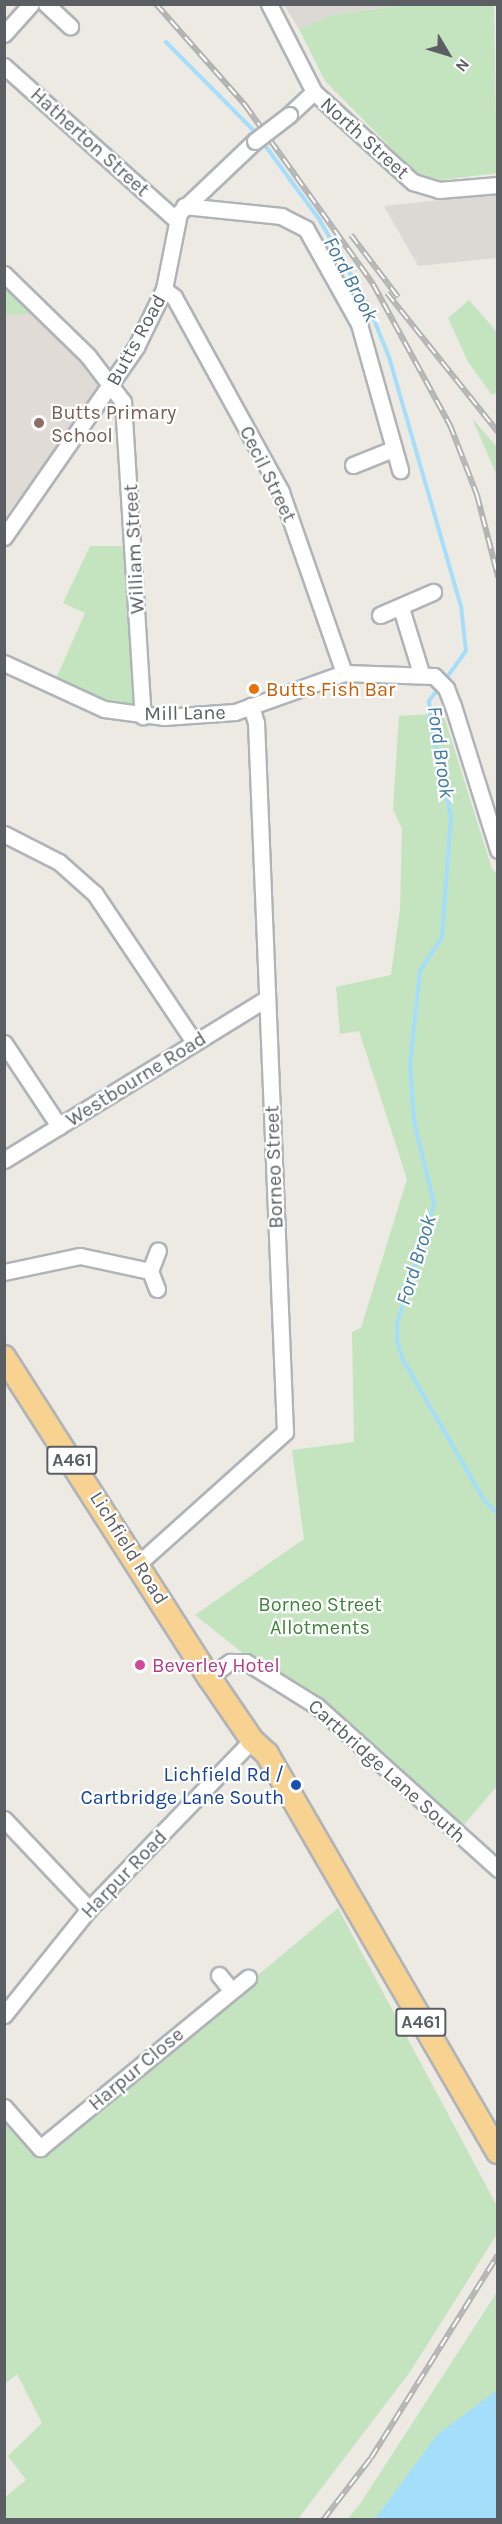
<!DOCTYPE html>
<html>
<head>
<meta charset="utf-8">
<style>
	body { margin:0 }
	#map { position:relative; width:502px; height:2524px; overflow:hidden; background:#edeae3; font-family:Karla,sans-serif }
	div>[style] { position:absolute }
	.industrial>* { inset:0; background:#dcd9d5 }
	.education>* { inset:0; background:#e0dbd4 }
	.green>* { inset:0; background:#c4e4c0 }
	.water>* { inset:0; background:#a5defb }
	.stream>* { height:4px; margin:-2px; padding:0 2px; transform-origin:2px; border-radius:2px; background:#a5defb }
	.roads { filter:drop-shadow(2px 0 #b0b4b8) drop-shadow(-2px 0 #b0b4b8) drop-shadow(0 2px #b0b4b8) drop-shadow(0 -2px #b0b4b8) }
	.minor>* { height:15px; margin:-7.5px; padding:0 7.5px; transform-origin:7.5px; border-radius:7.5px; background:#fff }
	.highway>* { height:22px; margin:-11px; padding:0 11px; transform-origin:11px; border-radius:11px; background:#f7d290 }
	.rail>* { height:6px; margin-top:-3px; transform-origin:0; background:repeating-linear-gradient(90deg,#fff 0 11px,#b2b3b3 0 22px); box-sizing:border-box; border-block:2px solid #b2b3b3 }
	.bridges { filter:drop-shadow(2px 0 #b0b4b8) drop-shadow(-2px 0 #b0b4b8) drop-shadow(0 2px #b0b4b8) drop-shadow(0 -2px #b0b4b8) }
	.minor-bridge>* { height:15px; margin:-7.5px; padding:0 7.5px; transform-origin:7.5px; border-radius:7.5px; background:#fff }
	.dots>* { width:16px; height:16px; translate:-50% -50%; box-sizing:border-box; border:3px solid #fff; border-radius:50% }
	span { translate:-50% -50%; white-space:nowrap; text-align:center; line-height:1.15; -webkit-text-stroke:4.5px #fff; paint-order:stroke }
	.shield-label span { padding:2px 4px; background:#fff; border:2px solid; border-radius:4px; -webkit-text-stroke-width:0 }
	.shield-label { font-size:18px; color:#5b5f63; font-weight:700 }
	.street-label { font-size:20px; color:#5b5f63 }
	.education-label { font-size:20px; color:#785e54 }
	.left { translate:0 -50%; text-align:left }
	.food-label { font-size:20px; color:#c56008 }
	.park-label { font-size:20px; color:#3e8439 }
	.hotel-label { font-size:20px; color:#b23c85 }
	.transit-label { font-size:20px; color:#164399 }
	.right { translate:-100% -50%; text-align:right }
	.water-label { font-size:21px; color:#417ba3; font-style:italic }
	.frame { position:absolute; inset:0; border:6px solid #5b5f63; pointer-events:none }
	.north { position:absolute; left:418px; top:24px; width:60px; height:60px; -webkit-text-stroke:4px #fff; paint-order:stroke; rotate:128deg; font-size:16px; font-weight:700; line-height:24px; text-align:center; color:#5b5f63 }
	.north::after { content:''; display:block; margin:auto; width:21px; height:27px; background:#5b5f63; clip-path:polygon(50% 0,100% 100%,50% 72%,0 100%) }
</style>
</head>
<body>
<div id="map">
	<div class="industrial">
		<i style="clip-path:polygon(284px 5px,406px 5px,332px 15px,299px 29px)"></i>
		<i style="clip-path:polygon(497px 194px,497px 258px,418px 266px,384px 206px)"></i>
	</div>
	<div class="education">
		<i style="clip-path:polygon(5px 286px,104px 386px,5px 517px)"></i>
	</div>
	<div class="green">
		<i style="clip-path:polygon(406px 5px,494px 5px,497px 173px,441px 180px,417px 174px,325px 81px,299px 29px,332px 15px)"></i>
		<i style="clip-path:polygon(5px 286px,32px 314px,5px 315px)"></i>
		<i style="clip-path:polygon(469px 300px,497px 332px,497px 392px,492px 395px,468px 362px,448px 318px)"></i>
		<i style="clip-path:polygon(472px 418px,497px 447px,497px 476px)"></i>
		<i style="clip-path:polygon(90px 546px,126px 546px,134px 706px,127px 708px,55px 681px,85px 613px,63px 603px)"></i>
		<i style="clip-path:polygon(443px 713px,492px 869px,497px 873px,497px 1786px,461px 1828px,195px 1615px,304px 1539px,292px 1450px,354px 1442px,352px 1332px,361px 1328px,407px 1179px,359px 1031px,340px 1034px,336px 987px,391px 975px,400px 908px,402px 829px,393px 809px,399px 716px)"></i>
		<i style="clip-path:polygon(338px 1908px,497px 2206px,497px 2234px,410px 2372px,298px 2519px,5px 2519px,5px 2497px,26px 2480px,8px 2456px,42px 2423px,17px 2374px,5px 2384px,4px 2122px,40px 2158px)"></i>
		<i style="clip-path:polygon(497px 2292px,497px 2519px,347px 2520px,360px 2504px)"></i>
	</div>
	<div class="water">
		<i style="clip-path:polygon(497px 2390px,497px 2519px,375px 2519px,437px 2435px)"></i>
	</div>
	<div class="stream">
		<i style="left:166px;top:42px;width:129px;rotate:45.3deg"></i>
		<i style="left:261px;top:140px;width:98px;rotate:53.7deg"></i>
		<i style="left:319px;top:219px;width:99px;rotate:60.3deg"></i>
		<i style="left:368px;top:305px;width:56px;rotate:68deg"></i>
		<i style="left:389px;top:357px;width:259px;rotate:73.9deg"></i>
		<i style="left:461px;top:606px;width:45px;rotate:83.7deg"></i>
		<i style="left:466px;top:651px;width:37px;rotate:126deg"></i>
		<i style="left:439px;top:688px;width:16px;rotate:128deg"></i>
		<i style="left:429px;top:701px;width:21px;rotate:85deg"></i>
		<i style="left:431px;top:722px;width:96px;rotate:78deg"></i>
		<i style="left:451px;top:816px;width:121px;rotate:94.3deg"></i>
		<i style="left:442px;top:937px;width:40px;rotate:122.9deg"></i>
		<i style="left:420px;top:971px;width:95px;rotate:96.1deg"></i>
		<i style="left:410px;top:1065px;width:56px;rotate:85.9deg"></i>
		<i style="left:414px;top:1121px;width:84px;rotate:76.3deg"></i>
		<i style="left:434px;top:1203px;width:126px;rotate:107.1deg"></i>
		<i style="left:397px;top:1323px;width:17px;rotate:90deg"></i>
		<i style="left:397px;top:1340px;width:19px;rotate:74deg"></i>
		<i style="left:402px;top:1358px;width:164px;rotate:60deg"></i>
		<i style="left:484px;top:1500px;width:20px;rotate:45deg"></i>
	</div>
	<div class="roads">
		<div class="minor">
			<i style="left:46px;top:4px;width:33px;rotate:43deg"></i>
			<i style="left:269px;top:4px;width:99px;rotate:62.9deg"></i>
			<i style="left:314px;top:92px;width:134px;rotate:42.3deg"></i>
			<i style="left:413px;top:182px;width:27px;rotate:17deg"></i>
			<i style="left:439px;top:190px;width:59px;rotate:-4.8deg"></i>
			<i style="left:4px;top:34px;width:40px;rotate:-48deg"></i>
			<i style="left:4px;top:66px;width:229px;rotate:41.8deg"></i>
			<i style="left:289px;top:115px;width:34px;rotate:-43deg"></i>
			<i style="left:184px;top:206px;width:98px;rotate:5.9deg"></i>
			<i style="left:281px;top:216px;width:28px;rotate:27deg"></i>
			<i style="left:306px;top:229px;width:109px;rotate:60.8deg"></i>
			<i style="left:359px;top:324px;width:152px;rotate:74.3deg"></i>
			<i style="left:4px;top:274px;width:117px;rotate:44.3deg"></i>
			<i style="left:88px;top:356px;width:58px;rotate:52.7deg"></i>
			<i style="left:123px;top:402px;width:315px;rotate:86.4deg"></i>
			<i style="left:164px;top:289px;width:13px;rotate:39deg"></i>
			<i style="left:174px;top:297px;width:222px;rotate:61.2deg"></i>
			<i style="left:281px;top:492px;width:192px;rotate:70.8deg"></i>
			<i style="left:353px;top:465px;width:43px;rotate:-21.8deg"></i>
			<i style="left:4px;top:537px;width:231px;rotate:-55.2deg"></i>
			<i style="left:136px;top:347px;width:64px;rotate:-64.2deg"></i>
			<i style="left:164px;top:289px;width:77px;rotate:-78.8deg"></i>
			<i style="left:179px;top:213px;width:105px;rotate:-43.5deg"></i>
			<i style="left:401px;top:608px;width:68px;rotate:72.9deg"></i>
			<i style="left:380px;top:615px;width:58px;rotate:-23.5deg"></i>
			<i style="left:4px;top:663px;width:110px;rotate:24.7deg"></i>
			<i style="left:104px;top:709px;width:61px;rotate:7.6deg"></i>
			<i style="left:164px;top:717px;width:71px;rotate:-4deg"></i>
			<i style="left:235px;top:712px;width:116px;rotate:-19.7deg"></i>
			<i style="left:344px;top:673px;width:90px;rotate:1.9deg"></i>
			<i style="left:434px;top:676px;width:17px;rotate:45deg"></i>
			<i style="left:446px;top:688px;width:19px;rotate:69deg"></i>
			<i style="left:453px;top:706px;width:151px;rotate:72.6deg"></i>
			<i style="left:4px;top:834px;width:62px;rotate:27deg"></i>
			<i style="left:59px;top:862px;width:48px;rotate:41.6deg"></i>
			<i style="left:95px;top:894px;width:178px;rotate:56.2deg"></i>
			<i style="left:4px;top:1043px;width:100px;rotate:56.5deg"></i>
			<i style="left:4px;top:1160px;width:309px;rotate:-31.6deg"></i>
			<i style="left:4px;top:1272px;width:78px;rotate:-11.9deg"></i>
			<i style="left:80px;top:1256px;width:72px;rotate:12.1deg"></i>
			<i style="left:157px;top:1289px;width:19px;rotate:-111deg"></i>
			<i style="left:150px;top:1271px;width:22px;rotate:-69deg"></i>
			<i style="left:139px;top:1563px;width:196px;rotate:-41.9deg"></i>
			<i style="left:285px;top:1432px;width:710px;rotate:-92.34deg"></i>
			<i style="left:256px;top:723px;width:18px;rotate:-106deg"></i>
			<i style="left:209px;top:1677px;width:26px;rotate:-36deg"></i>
			<i style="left:230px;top:1662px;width:16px"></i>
			<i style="left:246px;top:1662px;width:84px;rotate:31.8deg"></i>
			<i style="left:317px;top:1706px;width:244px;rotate:42deg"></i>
			<i style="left:4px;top:1819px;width:124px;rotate:46.6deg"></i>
			<i style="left:219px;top:1975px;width:19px;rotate:51deg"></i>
			<i style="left:4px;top:2015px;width:136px;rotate:-51.3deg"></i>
			<i style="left:89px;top:1909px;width:235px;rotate:-46deg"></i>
			<i style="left:4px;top:2107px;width:55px;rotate:48.7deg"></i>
			<i style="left:40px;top:2148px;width:269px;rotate:-39.3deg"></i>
		</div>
		<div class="highway">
			<i style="left:4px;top:1357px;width:380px;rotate:57.4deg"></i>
			<i style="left:209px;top:1677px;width:76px;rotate:55.7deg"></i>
			<i style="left:252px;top:1740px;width:21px;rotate:43deg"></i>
			<i style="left:267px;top:1754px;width:460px;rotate:59.9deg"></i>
		</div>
	</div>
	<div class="rail">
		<i style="left:156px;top:4px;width:135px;rotate:48.6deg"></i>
		<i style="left:245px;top:105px;width:220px;rotate:54.4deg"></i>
		<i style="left:373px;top:284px;width:161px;rotate:61.4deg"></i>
		<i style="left:450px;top:425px;width:75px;rotate:68.9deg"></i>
		<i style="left:477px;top:495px;width:85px;rotate:75.6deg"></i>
		<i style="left:351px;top:235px;width:78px;rotate:52.8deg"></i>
		<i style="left:387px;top:293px;width:178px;rotate:51.4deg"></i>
		<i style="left:323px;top:2520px;width:78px;rotate:-52.3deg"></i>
		<i style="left:371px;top:2458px;width:239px;rotate:-58deg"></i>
	</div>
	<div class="bridges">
		<div class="minor-bridge">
			<i style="left:255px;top:141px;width:43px;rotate:-37.4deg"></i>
		</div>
	</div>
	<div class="dots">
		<i style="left:39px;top:423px;background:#8d6e63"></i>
		<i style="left:254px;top:689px;background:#e8710a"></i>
		<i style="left:140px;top:1665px;background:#d1479c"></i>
		<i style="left:296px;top:1785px;background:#1a4fb4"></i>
	</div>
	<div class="shield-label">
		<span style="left:72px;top:1460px">A461</span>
		<span style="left:421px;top:2022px">A461</span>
	</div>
	<div class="street-label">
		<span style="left:365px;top:138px;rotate:42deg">North Street</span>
		<span style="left:90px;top:142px;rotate:42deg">Hatherton Street</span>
		<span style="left:136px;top:340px;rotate:-61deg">Butts Road</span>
		<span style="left:268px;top:474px;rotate:64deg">Cecil Street</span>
		<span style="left:134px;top:549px;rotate:-93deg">William Street</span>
		<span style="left:185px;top:713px;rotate:-1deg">Mill Lane</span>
		<span style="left:136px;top:1079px;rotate:-32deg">Westbourne Road</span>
		<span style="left:274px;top:1167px;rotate:-92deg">Borneo Street</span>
		<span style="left:129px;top:1548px;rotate:58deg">Lichfield Road</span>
		<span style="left:387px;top:1771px;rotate:42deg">Cartbridge Lane South</span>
		<span style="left:124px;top:1874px;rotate:-46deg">Harpur Road</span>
		<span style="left:136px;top:2069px;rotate:-40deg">Harpur Close</span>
	</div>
	<div class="education-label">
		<span class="left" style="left:51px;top:424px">Butts Primary<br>School</span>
	</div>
	<div class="food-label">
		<span class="left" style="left:266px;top:689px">Butts Fish Bar</span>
	</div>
	<div class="park-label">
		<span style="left:320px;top:1616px">Borneo Street<br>Allotments</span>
	</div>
	<div class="hotel-label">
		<span class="left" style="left:152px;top:1665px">Beverley Hotel</span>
	</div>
	<div class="transit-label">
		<span class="right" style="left:284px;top:1786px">Lichfield Rd /<br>Cartbridge Lane South</span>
	</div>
	<div class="water-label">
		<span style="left:351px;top:279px;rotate:62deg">Ford Brook</span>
		<span style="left:441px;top:752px;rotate:82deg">Ford Brook</span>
		<span style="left:416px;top:1260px;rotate:-73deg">Ford Brook</span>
	</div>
	<div class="frame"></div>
	<div class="north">N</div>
</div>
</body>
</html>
